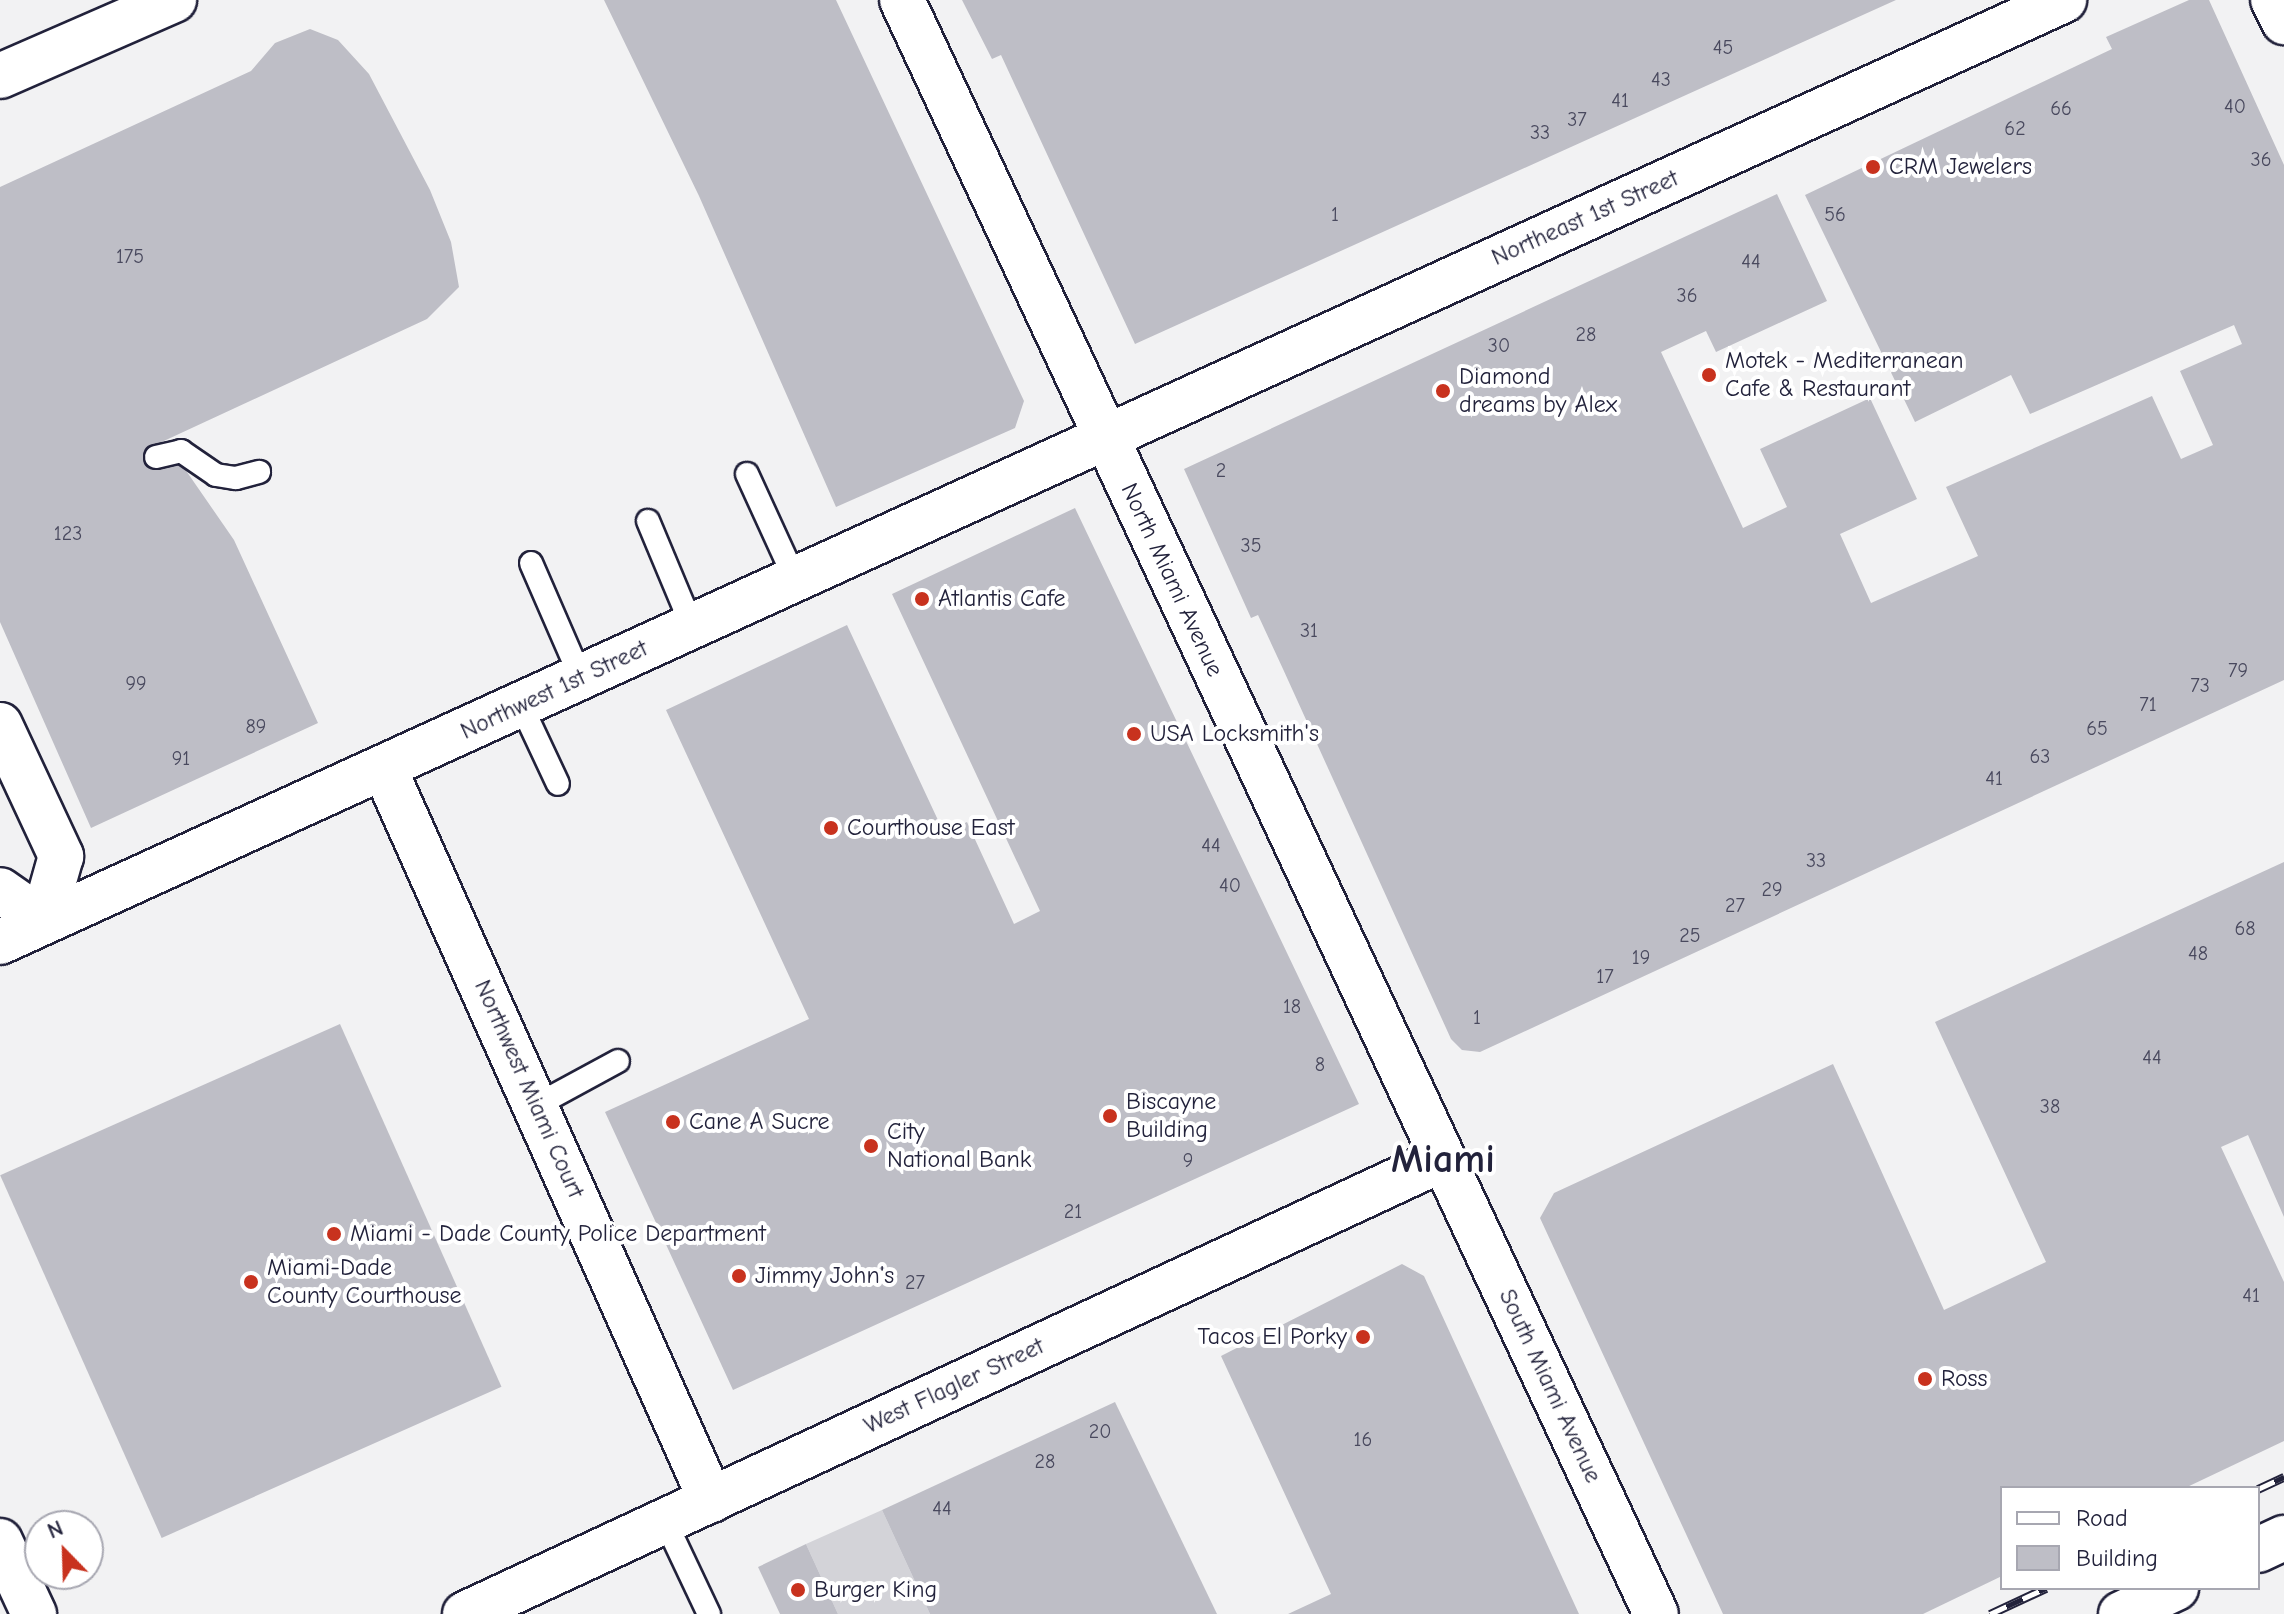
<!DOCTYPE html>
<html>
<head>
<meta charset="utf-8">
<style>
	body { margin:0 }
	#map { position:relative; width:2284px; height:1614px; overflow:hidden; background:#f2f2f3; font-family:"Comic Neue",sans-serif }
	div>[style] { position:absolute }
	.green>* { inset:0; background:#d3d3d8 }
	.building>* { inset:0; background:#bebec6; transform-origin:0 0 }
	.roads { filter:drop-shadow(2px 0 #22223b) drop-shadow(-2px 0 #22223b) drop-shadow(0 2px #22223b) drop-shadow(0 -2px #22223b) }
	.service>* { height:22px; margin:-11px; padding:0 11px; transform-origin:11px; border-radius:11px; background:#fff }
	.minor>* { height:44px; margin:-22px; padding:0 22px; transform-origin:22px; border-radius:22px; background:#fff }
	.tertiary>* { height:44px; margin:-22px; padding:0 22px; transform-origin:22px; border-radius:22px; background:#fff }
	.secondary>* { height:44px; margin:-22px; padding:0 22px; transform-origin:22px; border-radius:22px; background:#fff }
	.rail>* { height:9px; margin-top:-4.5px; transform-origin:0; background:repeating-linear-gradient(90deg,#fff 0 18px,#22223b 0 36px); box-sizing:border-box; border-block:2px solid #22223b }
	.dots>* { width:22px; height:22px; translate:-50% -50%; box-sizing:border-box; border:4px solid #fff; border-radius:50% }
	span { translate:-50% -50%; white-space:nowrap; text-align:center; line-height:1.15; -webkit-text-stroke:8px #fff; paint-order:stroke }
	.number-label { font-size:20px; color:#49495e }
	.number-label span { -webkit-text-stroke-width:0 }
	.poi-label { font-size:24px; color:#22223b }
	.left { translate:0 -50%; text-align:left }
	.right { translate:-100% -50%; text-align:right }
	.street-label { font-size:24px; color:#22223b }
	.town-label { font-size:40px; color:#22223b; font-weight:700 }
	.legend { position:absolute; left:2000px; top:1486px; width:260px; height:104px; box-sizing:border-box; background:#fff; border:2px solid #a7a7b1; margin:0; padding:10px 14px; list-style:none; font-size:24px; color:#22223b }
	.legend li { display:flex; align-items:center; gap:16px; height:40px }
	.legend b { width:40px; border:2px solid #a7a7b1 }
	.north { position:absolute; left:24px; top:1510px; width:80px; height:80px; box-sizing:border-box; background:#fff; border:2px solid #a7a7b1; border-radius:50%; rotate:337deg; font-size:22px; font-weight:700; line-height:32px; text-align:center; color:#22223b }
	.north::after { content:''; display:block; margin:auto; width:28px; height:36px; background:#c8321e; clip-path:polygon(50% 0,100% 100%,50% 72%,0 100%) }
</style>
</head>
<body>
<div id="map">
	<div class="green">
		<i style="clip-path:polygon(882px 1510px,930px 1614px,838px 1614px,806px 1544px)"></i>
	</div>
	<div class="building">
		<i style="clip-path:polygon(604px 0,836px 0,1024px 401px,1015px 428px,836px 507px,699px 196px)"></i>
		<i style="clip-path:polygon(962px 0,1896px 0,1135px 344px,1001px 55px,992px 59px)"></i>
		<i style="clip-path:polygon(2189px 0,2209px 0,2284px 165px,2284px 680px,1480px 1052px,1462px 1050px,1451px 1039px,1283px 669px,1258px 615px,1251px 618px,1184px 469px,1777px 194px,1827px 301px,1716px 352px,1706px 331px,1661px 352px,1743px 528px,1787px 507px,1760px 449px,1870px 398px,1917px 499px,1840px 534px,1871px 603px,1978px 556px,1946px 487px,2152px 396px,2181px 459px,2213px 445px,2180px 371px,2242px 344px,2234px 325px,2030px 414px,2011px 375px,1915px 422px,1805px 195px,2112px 49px,2106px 37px)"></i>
		<i style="clip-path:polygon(310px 29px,338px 40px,369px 74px,430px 190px,451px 242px,459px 287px,427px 319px,153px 446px,162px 469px,178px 459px,234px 540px,318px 723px,91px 828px,0 622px,0 187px,251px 71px,275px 43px)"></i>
		<i style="clip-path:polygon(1075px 508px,1359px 1104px,733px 1390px,605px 1112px,809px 1019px,666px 710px,847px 625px,944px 833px,967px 822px,1014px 924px,1040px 911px,892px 594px)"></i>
		<i style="clip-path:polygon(2284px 862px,2284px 1217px,2248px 1135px,2221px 1147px,2284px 1282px,2284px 1441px,2185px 1488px,2002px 1488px,2002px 1576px,1923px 1614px,1723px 1614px,1540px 1218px,1554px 1193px,1833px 1064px,1944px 1310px,2046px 1262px,1935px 1022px)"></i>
		<i style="left:340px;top:1024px;width:397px;height:372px;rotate:66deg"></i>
		<i style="clip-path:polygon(1402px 1264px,1424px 1276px,1579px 1614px,1288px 1614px,1331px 1594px,1221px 1356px)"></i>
		<i style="clip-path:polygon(1115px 1402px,1217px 1614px,930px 1614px,882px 1510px)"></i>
		<i style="clip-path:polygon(806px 1544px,838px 1614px,780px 1614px,758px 1567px)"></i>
	</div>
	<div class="roads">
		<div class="service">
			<i style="left:156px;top:457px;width:26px;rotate:-13deg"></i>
			<i style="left:181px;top:451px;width:42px;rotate:34.4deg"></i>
			<i style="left:216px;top:475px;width:20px;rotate:9deg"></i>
			<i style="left:236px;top:478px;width:24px;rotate:-15deg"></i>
			<i style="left:747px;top:474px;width:115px;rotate:65.4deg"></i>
			<i style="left:648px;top:521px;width:114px;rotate:67.3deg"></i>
			<i style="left:531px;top:563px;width:125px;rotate:66.5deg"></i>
			<i style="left:521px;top:705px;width:87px;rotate:64.9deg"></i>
			<i style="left:537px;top:1105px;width:92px;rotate:-28.5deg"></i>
			<i style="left:665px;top:1521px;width:103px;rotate:64.7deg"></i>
		</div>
		<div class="minor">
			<i style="left:384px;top:768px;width:802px;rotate:65.93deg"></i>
		</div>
		<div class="tertiary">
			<i style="left:0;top:76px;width:190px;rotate:-23.6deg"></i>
			<i style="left:0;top:725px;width:145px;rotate:65deg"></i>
			<i style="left:61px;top:856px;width:66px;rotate:105.7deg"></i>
			<i style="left:43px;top:920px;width:52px;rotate:-145.1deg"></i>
			<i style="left:0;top:1541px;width:81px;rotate:65deg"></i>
		</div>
		<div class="secondary">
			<i style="left:902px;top:0;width:1781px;rotate:64.96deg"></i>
			<i style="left:2273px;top:0;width:25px;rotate:63deg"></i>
			<i style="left:0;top:942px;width:2269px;rotate:-24.53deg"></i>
			<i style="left:2258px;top:1550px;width:29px;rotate:-25deg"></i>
			<i style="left:465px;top:1614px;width:1079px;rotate:-24.95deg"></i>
			<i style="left:2121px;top:1614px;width:61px;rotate:-25.3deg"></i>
		</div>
	</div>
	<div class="rail">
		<i style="left:2258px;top:1489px;width:29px;rotate:-25deg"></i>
		<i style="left:1990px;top:1614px;width:62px;rotate:-24.9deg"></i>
	</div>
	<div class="dots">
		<i style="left:1873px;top:167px;background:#c8321e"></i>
		<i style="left:1709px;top:375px;background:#c8321e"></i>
		<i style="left:1443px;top:391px;background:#c8321e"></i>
		<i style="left:922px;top:599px;background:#c8321e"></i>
		<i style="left:1134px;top:734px;background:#c8321e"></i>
		<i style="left:831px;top:828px;background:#c8321e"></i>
		<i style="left:1110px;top:1116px;background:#c8321e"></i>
		<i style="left:673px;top:1122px;background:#c8321e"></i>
		<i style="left:871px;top:1146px;background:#c8321e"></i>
		<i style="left:334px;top:1234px;background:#c8321e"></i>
		<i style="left:739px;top:1276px;background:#c8321e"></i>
		<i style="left:251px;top:1282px;background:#c8321e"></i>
		<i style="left:1363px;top:1337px;background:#c8321e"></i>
		<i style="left:1925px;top:1379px;background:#c8321e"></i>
		<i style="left:798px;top:1590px;background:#c8321e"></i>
	</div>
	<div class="number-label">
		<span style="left:1723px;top:47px">45</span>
		<span style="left:1661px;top:79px">43</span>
		<span style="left:1620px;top:100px">41</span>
		<span style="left:2235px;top:106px">40</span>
		<span style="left:2061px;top:108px">66</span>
		<span style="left:1577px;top:119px">37</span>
		<span style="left:2015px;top:128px">62</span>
		<span style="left:1540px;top:132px">33</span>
		<span style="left:2261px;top:159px">36</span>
		<span style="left:1335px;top:214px">1</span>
		<span style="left:1835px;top:214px">56</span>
		<span style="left:130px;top:256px">175</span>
		<span style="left:1751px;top:261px">44</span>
		<span style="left:1687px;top:295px">36</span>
		<span style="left:1586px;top:334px">28</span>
		<span style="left:1499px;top:345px">30</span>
		<span style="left:1221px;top:470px">2</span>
		<span style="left:68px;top:533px">123</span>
		<span style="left:1251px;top:545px">35</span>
		<span style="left:1309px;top:630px">31</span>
		<span style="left:2238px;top:670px">79</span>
		<span style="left:136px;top:683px">99</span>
		<span style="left:2200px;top:685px">73</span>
		<span style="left:2148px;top:704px">71</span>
		<span style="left:256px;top:726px">89</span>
		<span style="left:2097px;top:728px">65</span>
		<span style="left:2040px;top:756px">63</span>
		<span style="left:181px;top:758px">91</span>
		<span style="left:1994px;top:778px">41</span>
		<span style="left:1211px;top:845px">44</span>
		<span style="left:1816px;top:860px">33</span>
		<span style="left:1230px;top:885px">40</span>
		<span style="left:1772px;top:889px">29</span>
		<span style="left:1735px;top:905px">27</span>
		<span style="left:2245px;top:928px">68</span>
		<span style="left:1690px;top:935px">25</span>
		<span style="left:2198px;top:953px">48</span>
		<span style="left:1641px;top:957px">19</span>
		<span style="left:1605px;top:976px">17</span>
		<span style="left:1292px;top:1006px">18</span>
		<span style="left:1477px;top:1017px">1</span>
		<span style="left:2152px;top:1057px">44</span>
		<span style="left:1320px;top:1064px">8</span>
		<span style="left:2050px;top:1106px">38</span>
		<span style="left:1188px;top:1160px">9</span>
		<span style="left:1073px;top:1211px">21</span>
		<span style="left:915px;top:1282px">27</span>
		<span style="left:2251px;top:1295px">41</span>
		<span style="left:1100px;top:1431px">20</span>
		<span style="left:1363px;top:1439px">16</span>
		<span style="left:1045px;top:1461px">28</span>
		<span style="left:942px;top:1508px">44</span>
	</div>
	<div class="poi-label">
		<span class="left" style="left:1889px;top:167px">CRM Jewelers</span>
		<span class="left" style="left:1725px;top:375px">Motek - Mediterranean<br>Cafe &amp; Restaurant</span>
		<span class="left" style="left:1459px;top:391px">Diamond<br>dreams by Alex</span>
		<span class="left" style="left:938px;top:599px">Atlantis Cafe</span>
		<span class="left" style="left:1150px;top:734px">USA Locksmith's</span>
		<span class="left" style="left:847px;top:828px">Courthouse East</span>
		<span class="left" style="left:1126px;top:1116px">Biscayne<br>Building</span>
		<span class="left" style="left:689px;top:1122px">Cane A Sucre</span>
		<span class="left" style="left:887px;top:1146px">City<br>National Bank</span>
		<span class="left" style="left:350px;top:1234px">Miami - Dade County Police Department</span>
		<span class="left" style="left:267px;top:1282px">Miami-Dade<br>County Courthouse</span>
		<span class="left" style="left:755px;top:1276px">Jimmy John's</span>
		<span class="right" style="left:1347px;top:1337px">Tacos El Porky</span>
		<span class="left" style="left:1941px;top:1379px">Ross</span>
		<span class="left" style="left:814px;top:1590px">Burger King</span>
	</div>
	<div class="street-label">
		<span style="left:1585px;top:218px;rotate:-24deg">Northeast 1st Street</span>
		<span style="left:1172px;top:580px;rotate:65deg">North Miami Avenue</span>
		<span style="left:554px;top:690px;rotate:-25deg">Northwest 1st Street</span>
		<span style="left:529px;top:1089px;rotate:66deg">Northwest Miami Court</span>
		<span style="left:954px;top:1386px;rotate:-25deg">West Flagler Street</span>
		<span style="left:1550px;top:1386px;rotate:65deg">South Miami Avenue</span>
	</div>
	<div class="town-label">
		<span style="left:1443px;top:1159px">Miami</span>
	</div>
	<ul class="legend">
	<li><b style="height:10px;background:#fff"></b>Road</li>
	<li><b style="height:22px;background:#bebec6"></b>Building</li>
	</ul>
	<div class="north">N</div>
</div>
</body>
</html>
